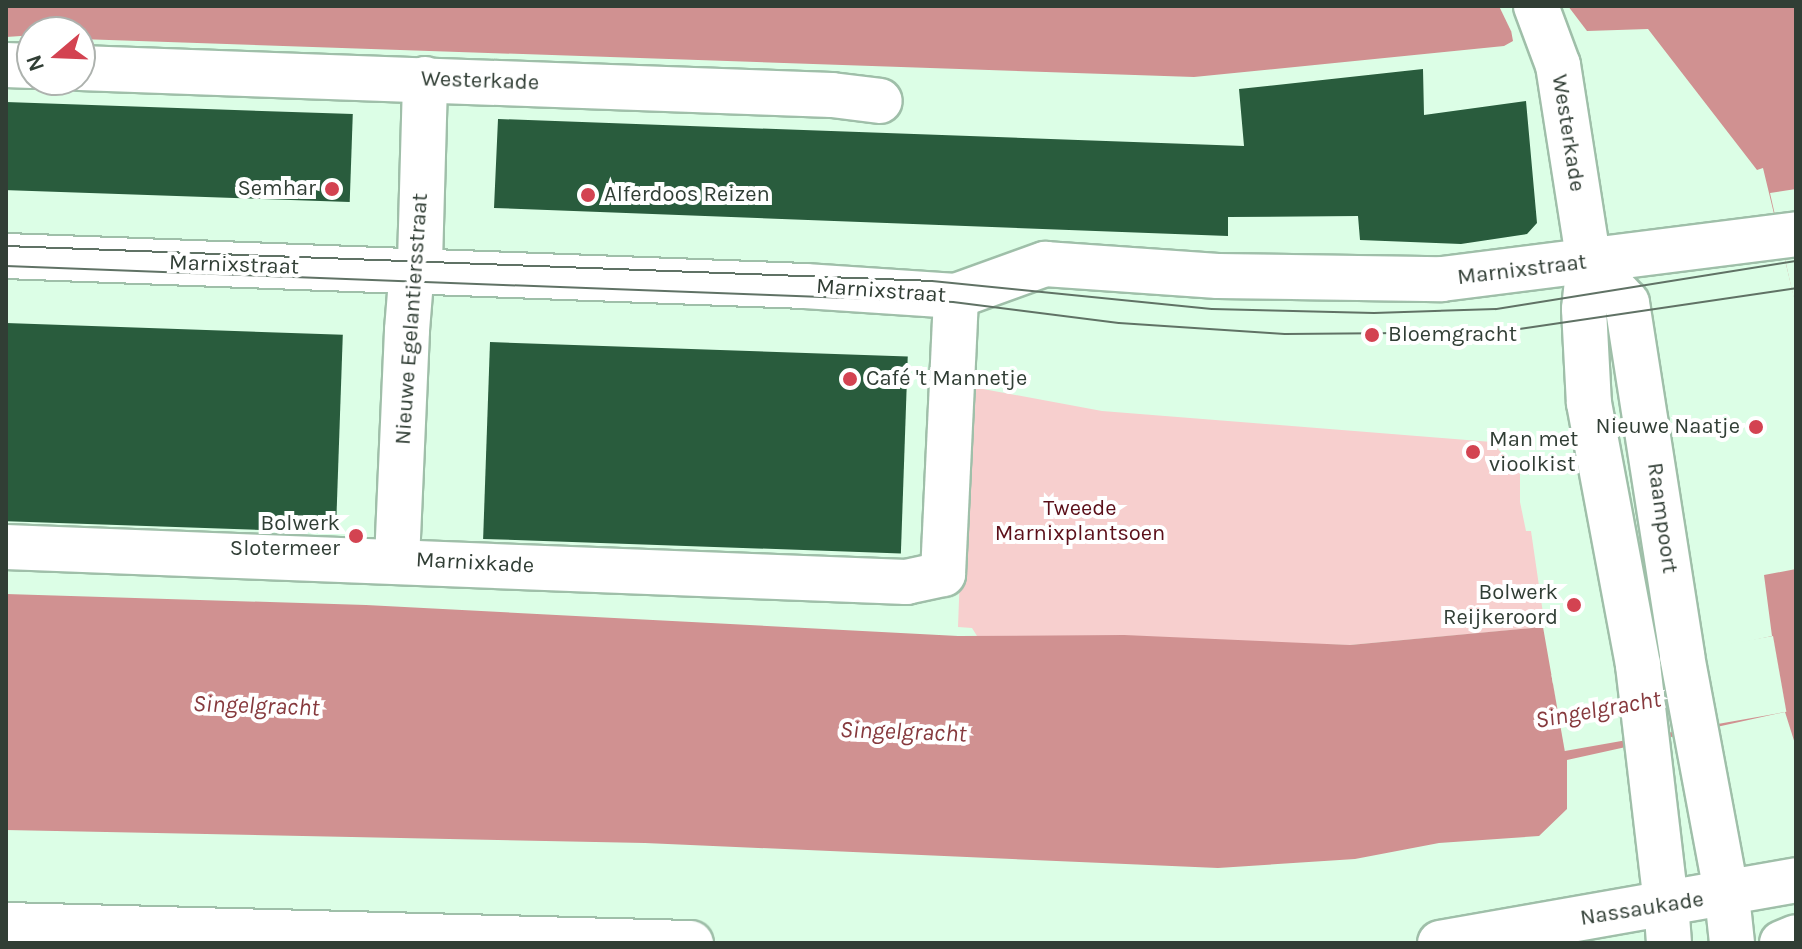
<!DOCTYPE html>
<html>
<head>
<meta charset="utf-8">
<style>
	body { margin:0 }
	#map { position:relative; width:1802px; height:949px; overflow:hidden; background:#dcfee6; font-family:Karla,sans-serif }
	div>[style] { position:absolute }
	.green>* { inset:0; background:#f7cfce }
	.water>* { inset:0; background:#d09191 }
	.pier>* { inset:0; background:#dcfee6; transform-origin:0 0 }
	.building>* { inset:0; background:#295c3d; transform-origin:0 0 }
	.roads { filter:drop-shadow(2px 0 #9fbfa9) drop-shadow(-2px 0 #9fbfa9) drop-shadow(0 2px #9fbfa9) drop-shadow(0 -2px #9fbfa9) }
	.minor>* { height:44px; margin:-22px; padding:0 22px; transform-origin:22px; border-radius:22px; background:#fff }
	.major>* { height:44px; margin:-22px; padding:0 22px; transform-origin:22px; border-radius:22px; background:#fff }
	.tram>* { height:2px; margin:-1px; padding:0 1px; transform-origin:1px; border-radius:1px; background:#607265 }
	.dots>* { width:22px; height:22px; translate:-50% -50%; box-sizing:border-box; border:4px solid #fff; border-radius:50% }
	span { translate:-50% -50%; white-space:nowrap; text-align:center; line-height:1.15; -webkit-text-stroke:8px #fff; paint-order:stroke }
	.street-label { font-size:22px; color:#313e35 }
	.poi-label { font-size:22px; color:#313e35 }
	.right { translate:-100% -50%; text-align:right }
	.left { translate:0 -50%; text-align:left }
	.park-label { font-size:22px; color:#5b0f19 }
	.water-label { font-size:24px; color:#86393d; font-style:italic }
	.frame { position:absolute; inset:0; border:8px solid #313e35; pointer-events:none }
	.north { position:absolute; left:16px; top:16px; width:80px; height:80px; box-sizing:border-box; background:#fff; border:2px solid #adb2ae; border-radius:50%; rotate:251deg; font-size:22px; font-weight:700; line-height:32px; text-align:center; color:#313e35 }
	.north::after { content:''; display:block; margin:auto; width:28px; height:36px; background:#d34351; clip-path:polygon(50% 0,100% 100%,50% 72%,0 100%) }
</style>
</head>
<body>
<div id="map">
	<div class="green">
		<i style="clip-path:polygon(967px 386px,1102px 411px,1492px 442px,1520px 474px,1520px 502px,1526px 531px,1531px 531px,1545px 627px,1350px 645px,977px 636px,972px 628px,958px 627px)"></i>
	</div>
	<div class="water">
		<i style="clip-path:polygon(6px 6px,1561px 6px,1511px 30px,1513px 41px,1504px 46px,1194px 77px,80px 39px,80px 32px,6px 37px)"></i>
		<i style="clip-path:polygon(1568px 6px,1796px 6px,1796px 306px,1763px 168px,1757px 170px,1648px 29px,1587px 31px)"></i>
		<i style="clip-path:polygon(1796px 569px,1796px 747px,1785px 712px,1567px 760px,1567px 809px,1539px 836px,1439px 843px,1355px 859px,1218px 868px,645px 843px,6px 830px,6px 594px,366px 605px,958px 636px,1124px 635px,1350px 645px,1543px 627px,1553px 684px,1772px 636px,1764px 575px)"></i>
	</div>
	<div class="pier">
		<i style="clip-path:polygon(1499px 6px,1561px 6px,1511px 31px)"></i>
		<i style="clip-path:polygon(1796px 189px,1796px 308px,1770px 193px)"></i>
		<i style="left:1773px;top:636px;width:77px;height:225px;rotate:80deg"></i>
	</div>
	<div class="building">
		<i style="clip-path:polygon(1423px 69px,1424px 115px,1526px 101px,1537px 223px,1527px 234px,1461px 244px,1360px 240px,1358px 216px,1228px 217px,1228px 236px,494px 208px,498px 119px,1244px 146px,1239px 89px)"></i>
		<i style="left:6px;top:102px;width:347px;height:88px;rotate:2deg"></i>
		<i style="left:6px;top:323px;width:337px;height:198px;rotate:2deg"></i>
		<i style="left:490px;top:342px;width:418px;height:197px;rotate:2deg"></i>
	</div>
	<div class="roads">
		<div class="minor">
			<i style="left:1536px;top:6px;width:63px;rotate:69.6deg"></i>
			<i style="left:1558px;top:65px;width:200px;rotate:81.1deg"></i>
			<i style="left:1589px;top:263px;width:46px;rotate:96.2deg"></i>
			<i style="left:1584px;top:309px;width:94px;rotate:87deg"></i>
			<i style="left:1589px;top:403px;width:267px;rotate:79.4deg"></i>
			<i style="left:1638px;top:665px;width:240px;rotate:83.3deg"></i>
			<i style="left:6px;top:65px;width:26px;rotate:2deg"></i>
			<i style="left:80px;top:68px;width:752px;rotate:2.06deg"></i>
			<i style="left:832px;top:95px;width:48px;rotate:7.1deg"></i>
			<i style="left:6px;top:256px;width:800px;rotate:2.15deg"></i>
			<i style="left:805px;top:286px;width:151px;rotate:3.8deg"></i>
			<i style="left:956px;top:296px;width:95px;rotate:-19.8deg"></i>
			<i style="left:1045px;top:264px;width:173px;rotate:4deg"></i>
			<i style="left:1218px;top:276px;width:224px;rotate:0.8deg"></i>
			<i style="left:1442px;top:279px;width:357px;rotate:-7.2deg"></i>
			<i style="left:1589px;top:263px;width:55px;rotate:46.5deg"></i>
			<i style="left:1627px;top:303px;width:357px;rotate:81.1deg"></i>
			<i style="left:1682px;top:656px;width:244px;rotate:79.4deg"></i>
			<i style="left:6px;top:547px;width:901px;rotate:2.23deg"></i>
			<i style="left:906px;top:582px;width:38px;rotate:-12deg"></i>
			<i style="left:943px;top:574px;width:278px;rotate:-87.3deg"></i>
			<i style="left:397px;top:560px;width:230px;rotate:-87.5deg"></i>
			<i style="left:407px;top:330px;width:50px;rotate:-85.4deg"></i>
			<i style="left:411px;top:280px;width:20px;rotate:-63deg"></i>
			<i style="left:420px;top:262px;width:183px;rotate:-88.4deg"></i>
		</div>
		<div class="major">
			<i style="left:1727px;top:896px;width:47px;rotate:83.9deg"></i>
			<i style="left:1666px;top:903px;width:40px;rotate:85.7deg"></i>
			<i style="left:6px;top:925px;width:685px;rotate:1.51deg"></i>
			<i style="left:1440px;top:943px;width:362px;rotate:-10deg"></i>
			<i style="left:1782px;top:943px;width:15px;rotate:-23deg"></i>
		</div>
	</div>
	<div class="tram">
		<i style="left:6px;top:246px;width:927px;rotate:2.16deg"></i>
		<i style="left:932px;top:281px;width:281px;rotate:5.7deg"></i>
		<i style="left:1212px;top:309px;width:162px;rotate:1.4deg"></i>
		<i style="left:1374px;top:313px;width:122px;rotate:-1.9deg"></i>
		<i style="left:1496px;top:309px;width:304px;rotate:-9.1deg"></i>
		<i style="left:6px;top:266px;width:948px;rotate:2.18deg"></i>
		<i style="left:953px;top:302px;width:167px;rotate:7.2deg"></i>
		<i style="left:1119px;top:323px;width:166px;rotate:3.8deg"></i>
		<i style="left:1285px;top:334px;width:214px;rotate:-0.5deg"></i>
		<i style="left:1499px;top:332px;width:300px;rotate:-8.4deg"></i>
	</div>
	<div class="dots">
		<i style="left:332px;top:189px;background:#d34351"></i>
		<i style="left:588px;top:195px;background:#d34351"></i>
		<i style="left:1372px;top:335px;background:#d34351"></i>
		<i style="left:850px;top:379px;background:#d34351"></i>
		<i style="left:1756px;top:427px;background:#d34351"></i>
		<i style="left:1473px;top:452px;background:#d34351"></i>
		<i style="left:356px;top:536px;background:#d34351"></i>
		<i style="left:1574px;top:605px;background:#d34351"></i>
	</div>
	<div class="street-label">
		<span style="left:480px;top:81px;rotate:2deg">Westerkade</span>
		<span style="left:1568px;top:133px;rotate:81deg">Westerkade</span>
		<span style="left:234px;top:265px;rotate:2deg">Marnixstraat</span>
		<span style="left:1522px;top:270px;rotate:-7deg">Marnixstraat</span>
		<span style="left:881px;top:291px;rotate:4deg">Marnixstraat</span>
		<span style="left:412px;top:319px;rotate:-86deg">Nieuwe Egelantiersstraat</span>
		<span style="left:1662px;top:518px;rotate:82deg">Raampoort</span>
		<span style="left:475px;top:563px;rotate:3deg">Marnixkade</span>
		<span style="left:1642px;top:909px;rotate:-9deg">Nassaukade</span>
	</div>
	<div class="poi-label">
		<span class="right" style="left:316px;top:189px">Semhar</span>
		<span class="left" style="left:604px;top:195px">Alferdoos Reizen</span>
		<span class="left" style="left:1388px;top:335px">Bloemgracht</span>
		<span class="left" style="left:866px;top:379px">Café 't Mannetje</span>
		<span class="right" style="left:1740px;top:427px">Nieuwe Naatje</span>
		<span class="left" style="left:1489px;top:452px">Man met<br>vioolkist</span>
		<span class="right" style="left:340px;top:536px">Bolwerk<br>Slotermeer</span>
		<span class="right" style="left:1558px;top:605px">Bolwerk<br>Reijkeroord</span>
	</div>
	<div class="park-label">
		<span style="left:1080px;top:521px">Tweede<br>Marnixplantsoen</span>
	</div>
	<div class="water-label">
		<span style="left:256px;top:706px;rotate:2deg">Singelgracht</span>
		<span style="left:1598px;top:710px;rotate:-10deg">Singelgracht</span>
		<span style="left:903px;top:732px;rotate:2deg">Singelgracht</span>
	</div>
	<div class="frame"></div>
	<div class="north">N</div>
</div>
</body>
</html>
